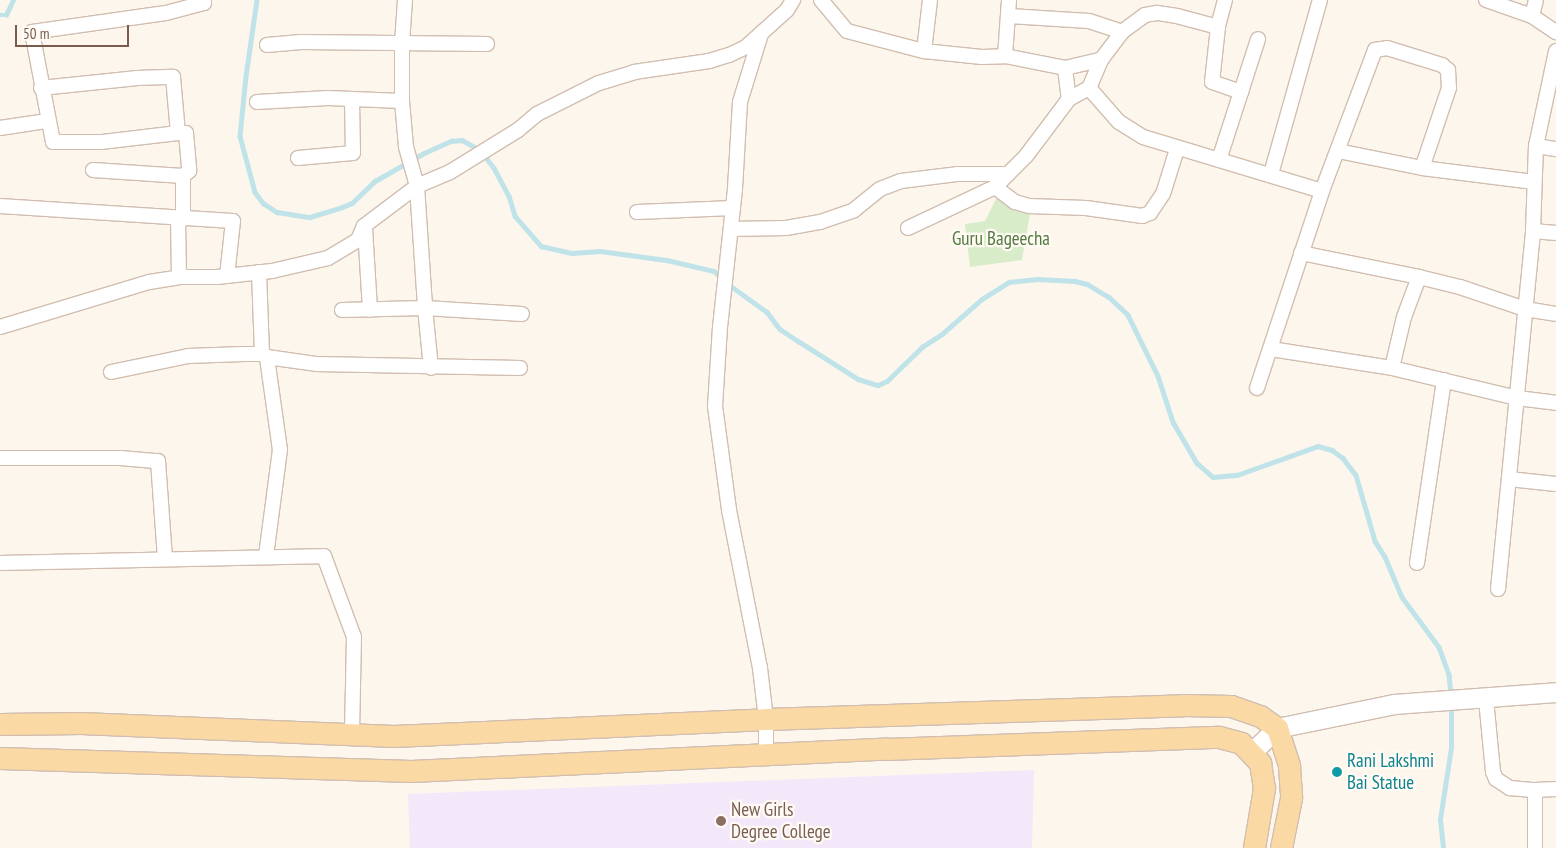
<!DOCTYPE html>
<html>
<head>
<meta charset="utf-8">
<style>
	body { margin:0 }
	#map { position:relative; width:1556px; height:848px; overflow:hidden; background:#fdf6ec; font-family:"PT Sans Narrow",sans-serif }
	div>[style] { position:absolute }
	.education>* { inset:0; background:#f3e8fa }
	.green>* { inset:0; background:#d8ecc9 }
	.stream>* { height:4.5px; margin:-2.25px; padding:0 2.25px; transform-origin:2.25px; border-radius:2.25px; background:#bfe3e8 }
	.roads { filter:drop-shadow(1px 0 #d1beb0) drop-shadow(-1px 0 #d1beb0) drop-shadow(0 1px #d1beb0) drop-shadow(0 -1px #d1beb0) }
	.street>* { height:14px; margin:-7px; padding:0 7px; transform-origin:7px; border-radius:7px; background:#fff }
	.secondary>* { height:19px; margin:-9.5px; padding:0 9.5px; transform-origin:9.5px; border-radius:9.5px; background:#fff }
	.primary>* { height:21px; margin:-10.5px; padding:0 10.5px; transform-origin:10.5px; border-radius:10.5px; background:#fbd9a5 }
	.dots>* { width:14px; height:14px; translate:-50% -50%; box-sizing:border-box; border:2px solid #fffaf3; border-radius:50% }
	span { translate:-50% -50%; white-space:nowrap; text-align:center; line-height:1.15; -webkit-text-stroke:4.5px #fffaf3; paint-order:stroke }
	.park-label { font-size:19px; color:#537a41 }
	.culture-label { font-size:19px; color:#0d838f }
	.left { translate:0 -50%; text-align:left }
	.education-label { font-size:19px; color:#785e54 }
	.scale { position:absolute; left:15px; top:25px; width:114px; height:22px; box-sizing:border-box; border:2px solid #7a5c4d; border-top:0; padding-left:6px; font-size:15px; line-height:18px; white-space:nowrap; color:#7a5c4d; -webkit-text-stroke:4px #fffaf3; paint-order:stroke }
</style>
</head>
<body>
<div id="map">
	<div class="education">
		<i style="clip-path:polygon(1034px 770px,1032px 848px,410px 848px,408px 794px)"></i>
	</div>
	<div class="green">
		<i style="clip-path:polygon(999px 193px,1032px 202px,1022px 260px,970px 267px,965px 224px,985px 221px)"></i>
	</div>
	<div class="stream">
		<i style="left:257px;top:0;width:77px;rotate:98.2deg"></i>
		<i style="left:246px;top:76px;width:60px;rotate:95.7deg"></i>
		<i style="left:240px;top:136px;width:58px;rotate:75deg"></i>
		<i style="left:255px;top:192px;width:14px;rotate:54deg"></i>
		<i style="left:263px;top:203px;width:17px;rotate:33deg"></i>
		<i style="left:277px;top:212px;width:33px;rotate:9deg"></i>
		<i style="left:310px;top:217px;width:34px;rotate:-17deg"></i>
		<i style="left:342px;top:207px;width:11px;rotate:-22deg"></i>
		<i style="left:352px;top:203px;width:32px;rotate:-44deg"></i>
		<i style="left:375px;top:181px;width:56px;rotate:-29.7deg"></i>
		<i style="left:424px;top:153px;width:30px;rotate:-24deg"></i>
		<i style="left:451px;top:141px;width:11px;rotate:-5deg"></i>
		<i style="left:462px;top:140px;width:21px;rotate:29deg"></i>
		<i style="left:480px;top:150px;width:23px;rotate:52deg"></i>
		<i style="left:494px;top:168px;width:32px;rotate:62deg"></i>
		<i style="left:509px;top:196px;width:21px;rotate:73deg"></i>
		<i style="left:515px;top:216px;width:40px;rotate:49deg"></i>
		<i style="left:541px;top:246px;width:32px;rotate:13deg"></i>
		<i style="left:572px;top:253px;width:28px;rotate:-4deg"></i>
		<i style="left:600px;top:251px;width:68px;rotate:7.7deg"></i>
		<i style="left:667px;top:260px;width:48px;rotate:13.2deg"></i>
		<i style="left:714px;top:271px;width:12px;rotate:42deg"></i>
		<i style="left:0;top:15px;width:6px"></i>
		<i style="left:6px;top:15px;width:17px;rotate:-65deg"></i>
		<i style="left:728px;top:284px;width:48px;rotate:35.7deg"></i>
		<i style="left:767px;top:312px;width:21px;rotate:53deg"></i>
		<i style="left:780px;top:329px;width:22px;rotate:34deg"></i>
		<i style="left:798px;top:341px;width:71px;rotate:32.3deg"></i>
		<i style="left:858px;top:379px;width:21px;rotate:17deg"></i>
		<i style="left:878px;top:385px;width:10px;rotate:-24deg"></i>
		<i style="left:887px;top:381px;width:49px;rotate:-44.2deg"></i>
		<i style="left:922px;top:347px;width:24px;rotate:-33deg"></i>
		<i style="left:942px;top:334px;width:53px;rotate:-41.2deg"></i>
		<i style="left:982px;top:299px;width:32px;rotate:-32deg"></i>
		<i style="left:1009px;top:282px;width:28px;rotate:-6deg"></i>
		<i style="left:1037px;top:279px;width:38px;rotate:3deg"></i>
		<i style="left:1075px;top:281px;width:12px;rotate:14deg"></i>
		<i style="left:1087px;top:284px;width:26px;rotate:31deg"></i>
		<i style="left:1109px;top:297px;width:26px;rotate:43deg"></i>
		<i style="left:1128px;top:315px;width:68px;rotate:63.8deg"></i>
		<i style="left:1158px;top:376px;width:48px;rotate:71.9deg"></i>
		<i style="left:1173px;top:422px;width:48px;rotate:59.7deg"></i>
		<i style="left:1197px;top:463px;width:21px;rotate:41deg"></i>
		<i style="left:1213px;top:477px;width:24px;rotate:-5deg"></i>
		<i style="left:1237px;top:475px;width:86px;rotate:-19.7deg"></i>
		<i style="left:1318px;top:446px;width:15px;rotate:16deg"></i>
		<i style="left:1332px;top:450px;width:14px;rotate:36deg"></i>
		<i style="left:1343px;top:458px;width:21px;rotate:53deg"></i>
		<i style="left:1356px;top:475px;width:69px;rotate:73.9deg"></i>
		<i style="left:1375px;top:541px;width:19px;rotate:58deg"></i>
		<i style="left:1385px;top:557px;width:43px;rotate:67deg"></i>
		<i style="left:1402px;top:597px;width:62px;rotate:53.5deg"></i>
		<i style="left:1439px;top:647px;width:30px;rotate:70deg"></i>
		<i style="left:1449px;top:675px;width:20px;rotate:84deg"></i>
		<i style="left:1443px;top:848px;width:29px;rotate:-96deg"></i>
		<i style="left:1440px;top:819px;width:72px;rotate:-81.2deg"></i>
		<i style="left:1451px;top:748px;width:43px;rotate:-90deg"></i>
	</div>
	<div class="roads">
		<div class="street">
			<i style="left:405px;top:0;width:43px;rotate:94deg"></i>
			<i style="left:402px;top:43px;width:58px;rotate:90deg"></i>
			<i style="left:402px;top:101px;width:46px;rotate:85deg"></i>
			<i style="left:406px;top:147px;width:41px;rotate:74.2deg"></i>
			<i style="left:417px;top:186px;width:122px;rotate:86.2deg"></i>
			<i style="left:425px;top:308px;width:60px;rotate:84.3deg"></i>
			<i style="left:821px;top:0;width:40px;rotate:50deg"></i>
			<i style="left:847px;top:31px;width:80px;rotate:14.6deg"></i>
			<i style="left:924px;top:51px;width:58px;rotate:5.9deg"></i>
			<i style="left:982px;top:57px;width:23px;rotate:-2deg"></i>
			<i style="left:1005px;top:56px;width:61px;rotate:11.3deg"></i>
			<i style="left:1065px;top:68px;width:37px;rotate:-13deg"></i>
			<i style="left:1225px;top:0;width:28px;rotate:105deg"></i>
			<i style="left:1218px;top:27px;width:55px;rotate:96.2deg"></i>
			<i style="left:1212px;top:82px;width:31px;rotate:19deg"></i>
			<i style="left:1486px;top:0;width:49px;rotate:19.2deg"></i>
			<i style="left:1532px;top:16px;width:29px;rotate:34deg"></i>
			<i style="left:1009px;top:16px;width:80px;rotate:3.6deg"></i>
			<i style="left:1089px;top:21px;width:35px;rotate:18deg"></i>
			<i style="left:1532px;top:16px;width:16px;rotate:-76deg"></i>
			<i style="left:1218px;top:27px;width:42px;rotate:-165deg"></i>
			<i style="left:1177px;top:16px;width:20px;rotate:-171deg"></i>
			<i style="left:1157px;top:13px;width:12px;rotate:171deg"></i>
			<i style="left:1145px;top:15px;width:29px;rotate:144deg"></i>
			<i style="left:1122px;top:32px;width:35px;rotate:127deg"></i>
			<i style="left:1101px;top:60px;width:30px;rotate:113deg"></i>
			<i style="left:1089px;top:88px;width:45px;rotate:48.6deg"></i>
			<i style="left:1119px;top:122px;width:28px;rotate:32deg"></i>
			<i style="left:1143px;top:137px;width:187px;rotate:16.8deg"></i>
			<i style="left:761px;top:34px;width:71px;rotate:107.2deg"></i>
			<i style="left:740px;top:102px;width:87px;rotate:93.3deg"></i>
			<i style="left:735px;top:189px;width:139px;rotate:96.2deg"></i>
			<i style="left:720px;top:327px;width:79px;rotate:93.6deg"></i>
			<i style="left:715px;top:406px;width:105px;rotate:82.3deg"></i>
			<i style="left:729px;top:510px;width:161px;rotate:78.9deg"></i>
			<i style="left:760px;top:668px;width:51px;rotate:83.3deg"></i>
			<i style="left:766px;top:719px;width:36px;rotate:90deg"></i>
			<i style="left:267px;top:45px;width:34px;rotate:-5deg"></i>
			<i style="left:301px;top:42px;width:186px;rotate:0.6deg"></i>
			<i style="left:924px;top:51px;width:51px;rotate:-83.3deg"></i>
			<i style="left:1005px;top:56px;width:56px;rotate:-85.9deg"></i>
			<i style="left:1065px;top:68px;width:31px;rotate:83deg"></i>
			<i style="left:41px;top:88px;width:97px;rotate:-5.9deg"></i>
			<i style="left:137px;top:78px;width:36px;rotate:-2deg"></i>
			<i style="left:173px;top:77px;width:56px;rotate:84.9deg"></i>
			<i style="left:178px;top:133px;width:8px"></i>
			<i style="left:186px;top:133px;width:38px;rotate:85deg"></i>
			<i style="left:189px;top:171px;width:8px;rotate:140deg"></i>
			<i style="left:183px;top:176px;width:43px;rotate:90deg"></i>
			<i style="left:257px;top:102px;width:71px;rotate:-3.2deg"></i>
			<i style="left:328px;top:98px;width:74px;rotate:2.3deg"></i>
			<i style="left:0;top:128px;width:48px;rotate:-8.5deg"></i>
			<i style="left:178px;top:133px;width:78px;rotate:173.3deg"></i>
			<i style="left:101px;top:142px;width:48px;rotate:180deg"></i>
			<i style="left:53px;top:142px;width:112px;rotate:-100.8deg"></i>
			<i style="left:32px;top:32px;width:135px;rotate:-8.1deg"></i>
			<i style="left:166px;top:13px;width:39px;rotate:-15deg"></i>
			<i style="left:204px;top:3px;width:3px;rotate:-90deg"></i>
			<i style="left:1536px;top:146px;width:20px;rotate:9deg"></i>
			<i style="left:1338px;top:151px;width:86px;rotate:11.4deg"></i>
			<i style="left:1422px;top:168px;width:113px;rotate:7.1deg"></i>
			<i style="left:298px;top:158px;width:55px;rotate:-5.2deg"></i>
			<i style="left:353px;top:153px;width:52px;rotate:-91.1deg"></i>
			<i style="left:1219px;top:160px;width:127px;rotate:-72.1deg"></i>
			<i style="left:93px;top:170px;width:90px;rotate:3.8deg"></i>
			<i style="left:1271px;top:174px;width:181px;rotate:-74.3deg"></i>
			<i style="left:995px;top:187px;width:25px;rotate:37deg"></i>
			<i style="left:1015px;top:202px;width:15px;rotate:16deg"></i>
			<i style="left:1029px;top:206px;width:57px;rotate:2deg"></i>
			<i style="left:1086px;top:208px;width:57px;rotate:8.1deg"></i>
			<i style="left:1142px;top:216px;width:9px;rotate:-21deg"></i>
			<i style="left:1150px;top:213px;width:23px;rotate:-56deg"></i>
			<i style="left:1163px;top:194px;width:47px;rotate:-72.7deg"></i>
			<i style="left:0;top:206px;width:233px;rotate:3.7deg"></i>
			<i style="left:233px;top:221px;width:55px;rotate:96.2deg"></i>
			<i style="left:637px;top:212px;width:96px;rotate:-2.4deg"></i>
			<i style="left:178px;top:219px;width:58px;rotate:89deg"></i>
			<i style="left:365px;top:228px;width:82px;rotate:86.5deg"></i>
			<i style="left:908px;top:228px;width:96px;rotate:-25.2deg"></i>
			<i style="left:995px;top:187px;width:44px;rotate:-45deg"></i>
			<i style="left:1026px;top:156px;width:71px;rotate:-53deg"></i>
			<i style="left:1069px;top:99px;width:23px;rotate:-29deg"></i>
			<i style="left:731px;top:229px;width:55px;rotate:-1deg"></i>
			<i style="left:786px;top:228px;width:35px;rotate:-10deg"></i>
			<i style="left:820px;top:222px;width:36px;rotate:-19deg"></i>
			<i style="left:854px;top:210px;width:33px;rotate:-39deg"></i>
			<i style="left:880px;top:189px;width:22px;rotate:-21deg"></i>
			<i style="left:901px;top:181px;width:56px;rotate:-7.1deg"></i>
			<i style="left:957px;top:174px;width:51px"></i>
			<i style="left:1533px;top:231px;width:23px;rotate:5deg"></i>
			<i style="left:1301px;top:253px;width:120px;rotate:11.5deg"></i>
			<i style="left:1419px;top:277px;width:42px;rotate:13.7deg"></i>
			<i style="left:1460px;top:287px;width:69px;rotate:18.7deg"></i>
			<i style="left:1525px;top:309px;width:31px;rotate:9deg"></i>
			<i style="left:259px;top:272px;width:82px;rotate:87.9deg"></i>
			<i style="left:342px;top:310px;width:83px;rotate:-1.4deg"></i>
			<i style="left:425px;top:308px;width:97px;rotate:3.5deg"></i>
			<i style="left:0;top:327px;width:156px;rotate:-16.8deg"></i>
			<i style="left:149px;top:282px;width:30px;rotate:-9deg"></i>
			<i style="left:179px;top:277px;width:38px"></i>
			<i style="left:217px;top:277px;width:55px;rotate:-6.2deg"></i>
			<i style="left:272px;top:271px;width:57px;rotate:-13.1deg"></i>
			<i style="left:328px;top:258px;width:35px;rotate:-31deg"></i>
			<i style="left:358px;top:240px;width:15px;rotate:-67deg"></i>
			<i style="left:364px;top:226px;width:66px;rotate:-37deg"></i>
			<i style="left:417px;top:186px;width:36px;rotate:-23deg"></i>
			<i style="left:450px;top:172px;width:80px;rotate:-31.7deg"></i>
			<i style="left:518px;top:130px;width:25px;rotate:-40deg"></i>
			<i style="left:537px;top:114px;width:69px;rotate:-26.6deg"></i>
			<i style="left:599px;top:83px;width:37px;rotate:-17deg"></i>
			<i style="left:634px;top:72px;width:76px;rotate:-8.3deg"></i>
			<i style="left:709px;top:61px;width:21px;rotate:-17deg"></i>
			<i style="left:729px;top:55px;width:19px;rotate:-25deg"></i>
			<i style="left:746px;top:47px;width:55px;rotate:-42.1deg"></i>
			<i style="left:787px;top:10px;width:12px;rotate:-59deg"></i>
			<i style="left:1271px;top:349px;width:122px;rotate:8.9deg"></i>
			<i style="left:1392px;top:368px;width:129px;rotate:13.5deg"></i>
			<i style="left:1517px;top:398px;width:39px;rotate:7deg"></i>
			<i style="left:1392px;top:368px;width:52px;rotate:-76.8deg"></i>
			<i style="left:1404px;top:317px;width:43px;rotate:-69.4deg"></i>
			<i style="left:111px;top:372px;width:79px;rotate:-11.7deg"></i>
			<i style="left:188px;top:356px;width:55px;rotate:-2.1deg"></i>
			<i style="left:243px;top:354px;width:19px"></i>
			<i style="left:262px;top:354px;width:6px;rotate:31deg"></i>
			<i style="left:267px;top:357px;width:49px;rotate:8.1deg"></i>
			<i style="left:316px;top:364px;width:204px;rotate:1.1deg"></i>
			<i style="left:1257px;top:388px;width:207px;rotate:-71.7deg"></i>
			<i style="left:1322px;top:191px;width:151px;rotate:-69.4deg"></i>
			<i style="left:1375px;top:50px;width:12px;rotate:-9deg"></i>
			<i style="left:1387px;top:48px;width:58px;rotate:17.2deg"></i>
			<i style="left:1442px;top:65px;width:8px;rotate:40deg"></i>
			<i style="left:1448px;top:70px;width:18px;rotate:87deg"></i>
			<i style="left:1449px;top:88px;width:84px;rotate:108.6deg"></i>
			<i style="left:0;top:458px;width:120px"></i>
			<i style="left:120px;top:458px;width:38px;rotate:5deg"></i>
			<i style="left:158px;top:461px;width:98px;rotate:85.9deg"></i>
			<i style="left:1509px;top:479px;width:47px;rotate:6.1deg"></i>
			<i style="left:266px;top:556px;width:107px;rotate:-82.5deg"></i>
			<i style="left:280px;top:450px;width:94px;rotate:-98deg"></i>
			<i style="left:0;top:563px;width:324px;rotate:-1.2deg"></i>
			<i style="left:324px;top:556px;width:86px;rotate:69.7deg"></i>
			<i style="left:354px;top:637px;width:97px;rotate:91.2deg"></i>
			<i style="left:1417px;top:563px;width:185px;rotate:-81.6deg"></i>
			<i style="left:1498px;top:589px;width:360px;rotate:-84.4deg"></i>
			<i style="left:1533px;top:231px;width:85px;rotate:-88deg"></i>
			<i style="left:1536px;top:146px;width:97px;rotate:-78.1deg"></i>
			<i style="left:1486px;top:699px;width:73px;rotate:84.5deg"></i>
			<i style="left:1493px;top:772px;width:8px;rotate:67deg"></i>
			<i style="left:1496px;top:779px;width:17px;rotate:33deg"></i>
			<i style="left:1510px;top:788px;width:25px;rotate:5deg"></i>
			<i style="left:1535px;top:790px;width:21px;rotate:-3deg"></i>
			<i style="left:1535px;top:790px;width:58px;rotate:90deg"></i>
		</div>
		<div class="secondary">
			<i style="left:1251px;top:753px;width:36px;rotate:-44deg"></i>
			<i style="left:1277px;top:728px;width:119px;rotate:-11.6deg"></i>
			<i style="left:1394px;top:704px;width:162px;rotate:-4.2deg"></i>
		</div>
		<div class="primary">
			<i style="left:0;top:724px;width:81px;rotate:-0.7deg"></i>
			<i style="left:81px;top:723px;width:313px;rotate:2.4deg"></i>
			<i style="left:394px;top:736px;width:372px;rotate:-2.6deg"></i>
			<i style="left:766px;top:719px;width:418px;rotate:-1.9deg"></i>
			<i style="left:1184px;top:705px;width:47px;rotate:1.2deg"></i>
			<i style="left:1231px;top:706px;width:31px;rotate:19deg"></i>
			<i style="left:1260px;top:716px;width:21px;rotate:35deg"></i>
			<i style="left:1277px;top:728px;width:40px;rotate:72deg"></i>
			<i style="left:1289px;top:766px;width:32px;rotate:86deg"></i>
			<i style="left:1291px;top:798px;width:51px;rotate:101.3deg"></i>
			<i style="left:0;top:758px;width:411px;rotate:1.8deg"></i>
			<i style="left:411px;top:771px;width:476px;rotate:-2.7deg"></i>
			<i style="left:886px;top:749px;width:333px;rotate:-2.1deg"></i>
			<i style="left:1219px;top:737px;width:23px;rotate:15deg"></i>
			<i style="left:1241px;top:743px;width:28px;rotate:46deg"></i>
			<i style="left:1260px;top:763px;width:25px;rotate:81deg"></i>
			<i style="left:1264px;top:788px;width:61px;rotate:99.5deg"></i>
		</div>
	</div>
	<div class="dots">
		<i style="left:1337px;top:772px;background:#0f9aa8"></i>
		<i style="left:721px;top:821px;background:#8d6e63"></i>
	</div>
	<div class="park-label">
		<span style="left:1001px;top:239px">Guru Bageecha</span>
	</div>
	<div class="culture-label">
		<span class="left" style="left:1347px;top:772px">Rani Lakshmi<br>Bai Statue</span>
	</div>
	<div class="education-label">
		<span class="left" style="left:731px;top:821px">New Girls<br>Degree College</span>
	</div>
	<div class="scale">50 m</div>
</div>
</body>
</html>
